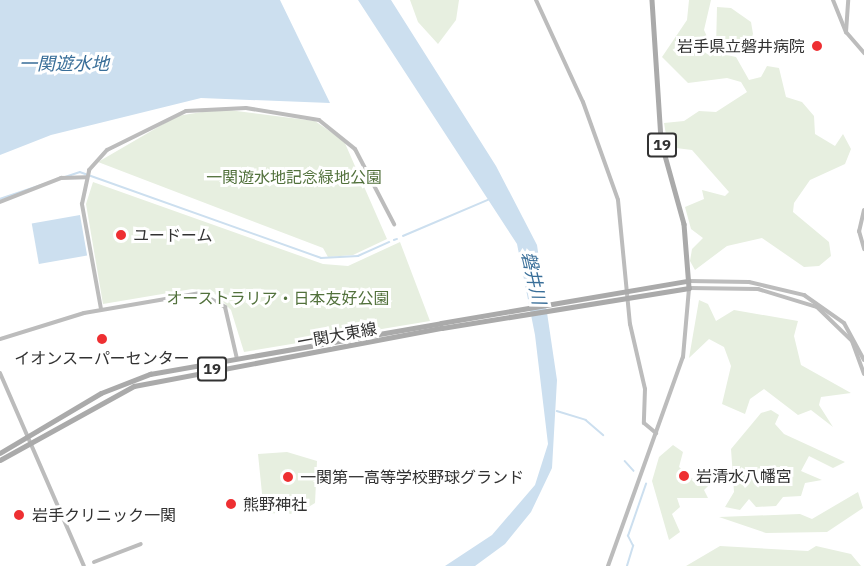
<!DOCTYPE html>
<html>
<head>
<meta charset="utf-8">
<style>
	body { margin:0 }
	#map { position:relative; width:864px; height:566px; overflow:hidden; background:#fff; font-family:"IBM Plex Sans","Noto Sans JP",sans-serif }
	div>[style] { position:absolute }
	.green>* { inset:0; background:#e7efe0 }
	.water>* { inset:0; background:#ccdfef; transform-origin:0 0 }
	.stream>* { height:1.5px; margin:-0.75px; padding:0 0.75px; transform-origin:0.75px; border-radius:0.75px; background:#ccdfef }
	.secondary>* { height:4px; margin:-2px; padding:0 2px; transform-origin:2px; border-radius:2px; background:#bcbcbc }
	.primary>* { height:4.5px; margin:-2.25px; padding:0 2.25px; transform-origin:2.25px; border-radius:2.25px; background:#aaa }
	.primary-bridge>* { height:4.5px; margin:-2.25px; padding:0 2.25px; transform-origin:2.25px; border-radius:2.25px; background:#aaa }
	.dots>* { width:16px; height:16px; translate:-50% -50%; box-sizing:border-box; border:3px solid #fff; border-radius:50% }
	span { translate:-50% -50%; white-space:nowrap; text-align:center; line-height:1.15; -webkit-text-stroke:6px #fff; paint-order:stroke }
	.shield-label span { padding:2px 4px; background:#fff; border:2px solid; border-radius:4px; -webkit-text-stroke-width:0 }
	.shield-label { font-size:15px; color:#323232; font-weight:700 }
	.poi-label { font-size:16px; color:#323232 }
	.right { translate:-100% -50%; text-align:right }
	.left { translate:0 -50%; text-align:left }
	.park-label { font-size:16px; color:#52713c }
	.street-label { font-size:16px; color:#323232 }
	.water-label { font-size:18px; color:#3a6f99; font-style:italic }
</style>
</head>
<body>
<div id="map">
	<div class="green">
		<i style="clip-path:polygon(410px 0,459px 0,456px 20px,438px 44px,418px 22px)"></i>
		<i style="clip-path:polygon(689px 0,711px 0,704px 30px,714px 52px,736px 57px,749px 80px,761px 77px,767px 66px,779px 68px,786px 97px,802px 102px,814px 116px,815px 134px,835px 146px,843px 134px,851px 149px,845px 164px,810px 180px,794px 203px,793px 212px,829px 242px,831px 256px,819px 266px,804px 267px,762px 238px,727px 246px,695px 270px,690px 261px,692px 249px,703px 238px,691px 229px,685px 207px,704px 199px,702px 190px,725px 196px,729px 192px,692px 150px,668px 147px,664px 123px,684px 121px,699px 111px,716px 112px,747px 92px,741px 82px,727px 78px,688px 83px,662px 57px,687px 20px)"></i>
		<i style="clip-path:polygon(717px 7px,731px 8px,751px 22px,756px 52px,716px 49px)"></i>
		<i style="clip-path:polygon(221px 109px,315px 121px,344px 141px,387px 239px,353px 255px,328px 257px,323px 248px,98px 162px,177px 116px)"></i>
		<i style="clip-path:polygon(93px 182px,323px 264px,348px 266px,400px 242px,430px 321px,244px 352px,231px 310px,212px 291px,192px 289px,103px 304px,86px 204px)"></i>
		<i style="clip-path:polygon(699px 300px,708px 304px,716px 321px,734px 310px,798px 321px,794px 336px,801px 365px,851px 393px,821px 397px,819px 405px,833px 427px,811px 410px,798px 415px,764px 389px,750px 399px,745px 414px,722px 404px,731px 366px,724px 347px,709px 339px,689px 358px)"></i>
		<i style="clip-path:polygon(771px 410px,779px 415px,775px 424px,784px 434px,845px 462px,833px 468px,809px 456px,801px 471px,822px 480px,805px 483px,801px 496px,783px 497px,776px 506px,756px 507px,749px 499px,740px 510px,725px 507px,734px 492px,731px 449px,761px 413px)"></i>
		<i style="clip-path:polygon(673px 445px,683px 452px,679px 467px,694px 480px,712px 473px,717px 477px,704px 490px,708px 498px,677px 498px,680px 507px,672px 514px,680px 532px,669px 540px,652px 481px,659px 457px)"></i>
		<i style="clip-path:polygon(287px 452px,317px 461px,315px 503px,297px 514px,264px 513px,258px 454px)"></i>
		<i style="clip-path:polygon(858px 492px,863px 508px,827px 532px,766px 533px,719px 517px,800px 514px,812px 519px)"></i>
		<i style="clip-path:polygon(720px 546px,808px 551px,816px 546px,851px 554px,861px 566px,686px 566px)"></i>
	</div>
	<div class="water">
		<i style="clip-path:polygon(0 0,280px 0,330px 103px,201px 98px,51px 135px,0 155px)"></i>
		<i style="clip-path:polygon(358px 0,391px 0,496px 166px,537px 245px,557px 380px,552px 468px,531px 512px,505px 544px,475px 566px,445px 566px,492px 535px,535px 485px,548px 444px,535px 335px,517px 244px)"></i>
		<i style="left:80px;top:215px;width:41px;height:49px;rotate:80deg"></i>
	</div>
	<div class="stream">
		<i style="left:0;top:199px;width:84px;rotate:-18.6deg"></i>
		<i style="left:80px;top:172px;width:256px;rotate:19.6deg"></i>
		<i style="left:321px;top:258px;width:37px;rotate:-3deg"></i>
		<i style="left:358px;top:256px;width:34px;rotate:-24deg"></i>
		<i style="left:403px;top:236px;width:95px;rotate:-23deg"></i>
		<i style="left:394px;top:240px;width:3px;rotate:-18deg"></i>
		<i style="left:557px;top:411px;width:30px;rotate:17deg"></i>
		<i style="left:586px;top:420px;width:23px;rotate:41deg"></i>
		<i style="left:625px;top:461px;width:13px;rotate:48deg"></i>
		<i style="left:627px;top:566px;width:21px;rotate:-73deg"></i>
		<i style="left:633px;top:546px;width:11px;rotate:-117deg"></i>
		<i style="left:628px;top:536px;width:55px;rotate:-70.9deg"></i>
	</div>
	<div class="secondary">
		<i style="left:536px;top:0;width:112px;rotate:65.3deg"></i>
		<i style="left:583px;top:102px;width:104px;rotate:70.3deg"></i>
		<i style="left:618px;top:200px;width:125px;rotate:84.5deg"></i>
		<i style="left:630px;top:324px;width:67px;rotate:77deg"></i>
		<i style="left:645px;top:389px;width:34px;rotate:92deg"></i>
		<i style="left:644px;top:423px;width:16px;rotate:40deg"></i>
		<i style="left:833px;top:0;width:35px;rotate:68deg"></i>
		<i style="left:846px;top:32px;width:28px;rotate:49deg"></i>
		<i style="left:846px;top:32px;width:32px;rotate:-86deg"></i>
		<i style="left:0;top:202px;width:66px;rotate:-21.5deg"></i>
		<i style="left:61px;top:178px;width:25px;rotate:-2deg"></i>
		<i style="left:864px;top:210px;width:22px;rotate:103deg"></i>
		<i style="left:859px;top:231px;width:19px;rotate:74deg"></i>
		<i style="left:688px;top:281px;width:61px;rotate:0.9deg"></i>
		<i style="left:749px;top:282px;width:57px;rotate:13.3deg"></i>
		<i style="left:804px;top:295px;width:49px;rotate:35deg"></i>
		<i style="left:844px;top:323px;width:42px;rotate:61.6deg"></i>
		<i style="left:101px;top:309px;width:107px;rotate:-100.3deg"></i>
		<i style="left:82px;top:204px;width:35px;rotate:-78deg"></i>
		<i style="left:89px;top:170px;width:27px;rotate:-48deg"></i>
		<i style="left:107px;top:150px;width:88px;rotate:-26.3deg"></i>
		<i style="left:186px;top:111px;width:60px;rotate:-2.9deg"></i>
		<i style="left:246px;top:108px;width:74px;rotate:9.3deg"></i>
		<i style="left:319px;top:120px;width:46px;rotate:38.9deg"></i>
		<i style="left:355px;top:149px;width:85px;rotate:62.5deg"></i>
		<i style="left:0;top:339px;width:88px;rotate:-17.2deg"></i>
		<i style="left:84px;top:313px;width:118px;rotate:-9.8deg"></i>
		<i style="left:200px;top:293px;width:29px;rotate:29deg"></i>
		<i style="left:225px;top:307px;width:53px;rotate:77deg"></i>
		<i style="left:0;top:373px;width:210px;rotate:66.5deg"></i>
		<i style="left:94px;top:562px;width:50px;rotate:-21deg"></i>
		<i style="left:608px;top:566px;width:222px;rotate:-70.3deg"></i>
		<i style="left:683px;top:357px;width:69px;rotate:-85deg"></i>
		<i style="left:689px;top:288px;width:69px;rotate:0.8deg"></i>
		<i style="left:758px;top:289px;width:62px;rotate:17deg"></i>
		<i style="left:817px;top:307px;width:49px;rotate:44.2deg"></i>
		<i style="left:852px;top:341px;width:35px;rotate:70deg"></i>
	</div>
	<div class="primary">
		<i style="left:652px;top:0;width:141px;rotate:86.3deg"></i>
		<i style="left:661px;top:141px;width:86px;rotate:74.5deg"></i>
		<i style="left:684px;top:224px;width:64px;rotate:85.5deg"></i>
		<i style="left:0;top:453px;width:117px;rotate:-30.7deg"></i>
		<i style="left:101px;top:393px;width:53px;rotate:-21.2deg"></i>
		<i style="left:150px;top:374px;width:295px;rotate:-9.9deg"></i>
		<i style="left:0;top:460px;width:153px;rotate:-28.9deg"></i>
		<i style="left:134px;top:386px;width:313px;rotate:-10.7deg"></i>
	</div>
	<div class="primary-bridge">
		<i style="left:441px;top:323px;width:251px;rotate:-9.7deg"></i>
		<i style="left:442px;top:328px;width:250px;rotate:-9.2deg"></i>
	</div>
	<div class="dots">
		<i style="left:817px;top:46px;background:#ee2f32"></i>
		<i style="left:121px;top:235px;background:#ee2f32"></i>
		<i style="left:102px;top:339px;background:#ee2f32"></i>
		<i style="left:684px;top:476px;background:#ee2f32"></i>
		<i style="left:288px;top:477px;background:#ee2f32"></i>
		<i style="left:231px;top:504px;background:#ee2f32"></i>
		<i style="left:19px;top:515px;background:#ee2f32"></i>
	</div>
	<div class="shield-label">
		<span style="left:662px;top:145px">19</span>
		<span style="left:212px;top:369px">19</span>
	</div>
	<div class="poi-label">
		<span class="right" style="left:805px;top:46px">岩手県立磐井病院</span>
		<span class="left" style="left:133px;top:235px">ユードーム</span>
		<span style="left:102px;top:358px">イオンスーパーセンター</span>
		<span class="left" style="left:696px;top:476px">岩清水八幡宮</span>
		<span class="left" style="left:300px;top:477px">一関第一高等学校野球グランド</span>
		<span class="left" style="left:243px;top:504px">熊野神社</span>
		<span class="left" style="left:32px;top:515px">岩手クリニック一関</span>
	</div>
	<div class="park-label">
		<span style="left:294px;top:177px">一関遊水地記念緑地公園</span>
		<span style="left:278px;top:298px">オーストラリア・日本友好公園</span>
	</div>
	<div class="street-label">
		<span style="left:337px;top:335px;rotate:-10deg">一関大東線</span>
	</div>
	<div class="water-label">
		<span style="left:64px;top:64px">一関遊水地</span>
		<span style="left:533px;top:278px;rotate:77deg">磐井川</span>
	</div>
</div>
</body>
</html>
